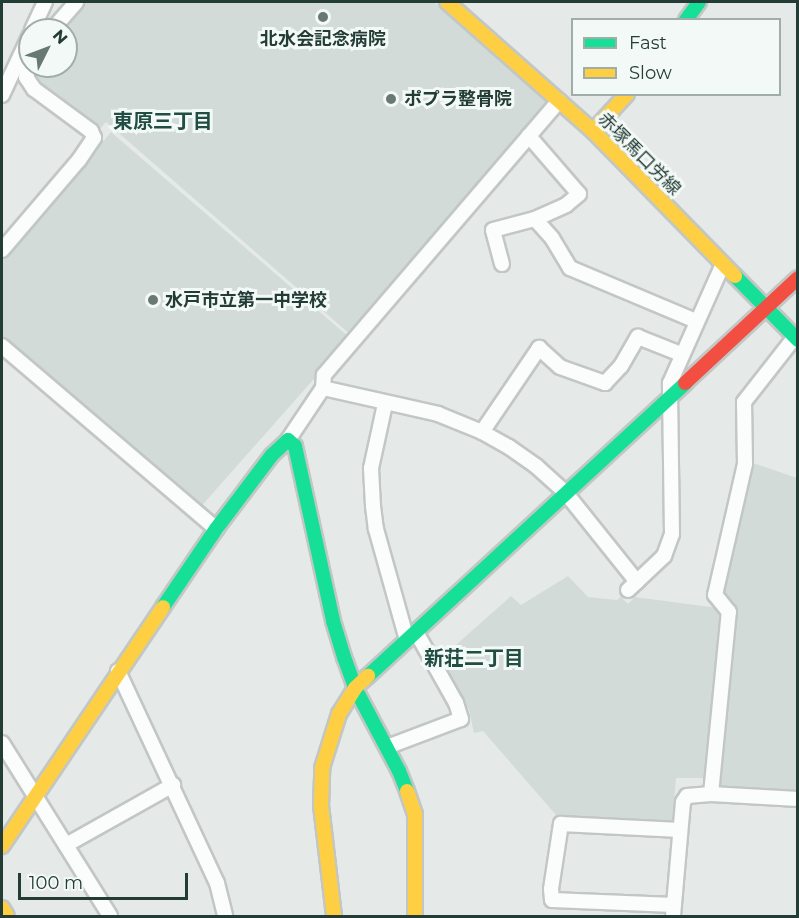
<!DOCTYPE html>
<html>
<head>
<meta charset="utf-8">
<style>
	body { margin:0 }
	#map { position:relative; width:799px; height:918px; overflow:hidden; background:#e5eae8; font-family:Montserrat,"Noto Sans JP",sans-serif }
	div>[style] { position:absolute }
	.built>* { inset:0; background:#d3dbd8 }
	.roads { filter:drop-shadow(2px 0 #c2c7c5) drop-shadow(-2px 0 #c2c7c5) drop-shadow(0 2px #c2c7c5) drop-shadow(0 -2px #c2c7c5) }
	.street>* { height:14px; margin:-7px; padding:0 7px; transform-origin:7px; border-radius:7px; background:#fbfcfc }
	.fast>* { height:14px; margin:-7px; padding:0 7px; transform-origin:7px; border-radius:7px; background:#16e098 }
	.slow>* { height:14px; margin:-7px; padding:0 7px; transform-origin:7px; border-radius:7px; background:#ffcf43 }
	.jam>* { height:14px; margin:-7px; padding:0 7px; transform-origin:7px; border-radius:7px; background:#f24e42 }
	.dots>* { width:16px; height:16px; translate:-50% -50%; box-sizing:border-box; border:3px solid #f3f9f6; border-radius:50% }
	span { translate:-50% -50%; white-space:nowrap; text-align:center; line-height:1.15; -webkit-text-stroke:6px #f3f9f6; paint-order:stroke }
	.poi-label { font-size:18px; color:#243c36; font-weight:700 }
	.left { translate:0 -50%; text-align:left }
	.street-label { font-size:18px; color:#243c36 }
	.neighbourhood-label { font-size:20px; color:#214d43; font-weight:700 }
	.frame { position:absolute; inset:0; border:3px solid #243c36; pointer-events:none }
	.legend { position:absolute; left:571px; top:18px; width:210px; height:78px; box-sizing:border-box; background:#f3f9f6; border:2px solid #a0ada9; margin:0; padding:8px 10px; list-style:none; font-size:18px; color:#243c36 }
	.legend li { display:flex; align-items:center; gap:12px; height:30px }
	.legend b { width:30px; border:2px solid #a0ada9 }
	.north { position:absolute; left:18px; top:18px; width:60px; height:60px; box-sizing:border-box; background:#f3f9f6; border:2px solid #a0ada9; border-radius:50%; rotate:48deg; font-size:16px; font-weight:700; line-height:24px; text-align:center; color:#243c36 }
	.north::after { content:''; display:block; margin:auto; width:21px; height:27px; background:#687974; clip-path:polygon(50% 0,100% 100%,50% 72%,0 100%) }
	.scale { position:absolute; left:18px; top:873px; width:170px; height:27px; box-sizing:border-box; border:3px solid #243c36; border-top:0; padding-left:8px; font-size:18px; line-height:21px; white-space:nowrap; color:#243c36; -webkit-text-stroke:4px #f3f9f6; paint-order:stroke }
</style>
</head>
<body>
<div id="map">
	<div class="built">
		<i style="clip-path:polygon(83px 2px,434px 2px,550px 103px,352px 336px,106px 122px,99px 130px,37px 86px,31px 70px,32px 66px,66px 66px,66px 30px,59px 30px)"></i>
		<i style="clip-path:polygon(111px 132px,350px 338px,198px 510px,2px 338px,2px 261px)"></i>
		<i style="clip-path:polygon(750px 462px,797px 478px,797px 791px,716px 787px,735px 603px,722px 598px,718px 592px)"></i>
		<i style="clip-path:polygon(568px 576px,588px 597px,617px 600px,621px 597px,628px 604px,635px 597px,718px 608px,725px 614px,705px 778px,676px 778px,672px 824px,556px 815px,483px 731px,474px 733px,469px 710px,440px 659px,511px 596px,521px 605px)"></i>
	</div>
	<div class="roads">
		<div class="street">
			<i style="left:32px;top:30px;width:31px;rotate:-65deg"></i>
			<i style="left:52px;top:30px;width:37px;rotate:-49deg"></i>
			<i style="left:2px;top:95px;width:66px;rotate:-65deg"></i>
			<i style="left:535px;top:219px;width:25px;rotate:48deg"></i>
			<i style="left:552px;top:238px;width:35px;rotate:59deg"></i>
			<i style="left:570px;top:268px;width:137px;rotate:22.8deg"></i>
			<i style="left:2px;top:250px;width:118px;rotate:-49.5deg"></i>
			<i style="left:79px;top:160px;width:27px;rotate:-56deg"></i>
			<i style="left:94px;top:138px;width:8px;rotate:-113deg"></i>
			<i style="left:91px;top:131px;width:71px;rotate:-143.6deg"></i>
			<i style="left:34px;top:89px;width:14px;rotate:-124deg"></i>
			<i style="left:26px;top:77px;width:16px;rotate:-75deg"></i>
			<i style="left:502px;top:264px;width:35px;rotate:-105deg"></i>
			<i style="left:493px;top:230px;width:43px;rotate:-14.7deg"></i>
			<i style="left:535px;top:219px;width:34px;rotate:-24deg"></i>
			<i style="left:566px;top:205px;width:17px;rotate:-40deg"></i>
			<i style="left:579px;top:194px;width:77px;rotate:-130.8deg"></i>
			<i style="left:2px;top:346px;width:282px;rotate:40.5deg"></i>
			<i style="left:323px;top:388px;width:118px;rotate:12.7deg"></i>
			<i style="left:438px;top:414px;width:48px;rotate:22.2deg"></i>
			<i style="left:482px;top:432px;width:31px;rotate:29deg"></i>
			<i style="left:509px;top:447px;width:33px;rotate:35deg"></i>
			<i style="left:536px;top:466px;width:39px;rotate:42deg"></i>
			<i style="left:565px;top:492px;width:115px;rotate:51.3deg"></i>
			<i style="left:385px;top:404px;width:66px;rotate:102.3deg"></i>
			<i style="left:371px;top:468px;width:38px;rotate:87deg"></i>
			<i style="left:373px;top:506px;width:23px;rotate:83deg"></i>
			<i style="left:376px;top:529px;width:115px;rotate:74.4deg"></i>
			<i style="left:482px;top:432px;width:102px;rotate:-55.8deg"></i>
			<i style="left:539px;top:348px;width:28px;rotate:42deg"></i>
			<i style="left:560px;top:367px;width:48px;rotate:19.6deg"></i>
			<i style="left:605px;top:383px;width:23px;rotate:-47deg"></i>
			<i style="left:621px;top:366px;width:34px;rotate:-60deg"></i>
			<i style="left:638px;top:337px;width:46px;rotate:21.6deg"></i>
			<i style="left:288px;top:440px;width:63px;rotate:-56.1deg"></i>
			<i style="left:323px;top:388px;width:13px;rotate:-86deg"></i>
			<i style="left:324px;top:375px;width:361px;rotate:-49.4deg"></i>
			<i style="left:628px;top:590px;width:50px;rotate:-43.4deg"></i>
			<i style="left:664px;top:556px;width:23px;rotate:-70deg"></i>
			<i style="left:672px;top:534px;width:151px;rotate:-90.8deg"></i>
			<i style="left:670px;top:383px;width:130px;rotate:-66deg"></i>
			<i style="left:118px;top:671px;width:234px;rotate:65deg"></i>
			<i style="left:217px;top:883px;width:34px;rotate:76deg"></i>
			<i style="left:2px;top:743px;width:204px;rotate:58deg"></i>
			<i style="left:387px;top:747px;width:79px;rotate:-20.7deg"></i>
			<i style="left:461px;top:719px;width:17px;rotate:-107deg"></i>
			<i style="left:456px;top:703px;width:81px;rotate:-119.4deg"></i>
			<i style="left:711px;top:794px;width:183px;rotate:-84.4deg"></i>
			<i style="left:729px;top:612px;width:22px;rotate:-129deg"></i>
			<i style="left:715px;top:595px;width:134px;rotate:-77.1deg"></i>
			<i style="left:745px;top:464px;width:62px;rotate:-90.9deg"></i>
			<i style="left:744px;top:402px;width:83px;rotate:-51.9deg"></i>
			<i style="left:66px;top:845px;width:123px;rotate:-29.3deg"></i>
			<i style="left:674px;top:905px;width:122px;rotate:-177.7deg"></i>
			<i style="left:552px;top:900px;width:11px;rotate:-95deg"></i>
			<i style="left:551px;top:889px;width:66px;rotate:-81.3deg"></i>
			<i style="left:561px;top:824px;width:119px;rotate:2.9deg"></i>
			<i style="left:673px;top:916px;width:114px;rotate:-85deg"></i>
			<i style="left:683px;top:802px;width:7px;rotate:-56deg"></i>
			<i style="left:687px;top:796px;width:24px;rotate:-5deg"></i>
			<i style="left:711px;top:794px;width:87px;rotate:3.3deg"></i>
		</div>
		<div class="fast">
			<i style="left:686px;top:20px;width:22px;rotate:-54deg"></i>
			<i style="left:735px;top:276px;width:90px;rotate:45.5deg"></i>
			<i style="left:163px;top:607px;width:94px;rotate:-55.8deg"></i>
			<i style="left:216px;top:529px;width:93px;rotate:-52.9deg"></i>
			<i style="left:272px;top:455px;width:22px;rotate:-43deg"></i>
			<i style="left:288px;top:440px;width:9px;rotate:41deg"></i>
			<i style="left:295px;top:446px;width:179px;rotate:77.7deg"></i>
			<i style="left:333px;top:621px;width:38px;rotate:73deg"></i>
			<i style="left:344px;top:657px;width:33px;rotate:70deg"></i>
			<i style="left:355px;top:688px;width:94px;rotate:62.1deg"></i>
			<i style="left:399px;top:771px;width:22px;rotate:68deg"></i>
			<i style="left:368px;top:676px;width:432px;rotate:-42.7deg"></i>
		</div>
		<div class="slow">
			<i style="left:447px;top:2px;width:195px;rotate:41.5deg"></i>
			<i style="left:593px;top:131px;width:203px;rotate:45.6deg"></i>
			<i style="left:593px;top:131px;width:50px;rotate:-47.4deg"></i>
			<i style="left:407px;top:791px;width:24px;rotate:71deg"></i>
			<i style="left:415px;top:814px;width:102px;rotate:90deg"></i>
			<i style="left:2px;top:846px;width:288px;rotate:-56deg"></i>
			<i style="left:2px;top:908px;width:9px;rotate:58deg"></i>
			<i style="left:334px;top:916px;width:111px;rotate:-96.7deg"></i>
			<i style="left:321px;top:806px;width:38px;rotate:-88deg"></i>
			<i style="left:322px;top:768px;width:57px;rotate:-72.5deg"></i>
			<i style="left:339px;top:714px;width:31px;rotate:-58deg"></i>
			<i style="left:355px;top:688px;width:18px;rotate:-43deg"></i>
		</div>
		<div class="jam">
			<i style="left:685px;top:383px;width:154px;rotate:-42.9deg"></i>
		</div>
	</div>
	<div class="dots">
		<i style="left:323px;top:17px;background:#687974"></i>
		<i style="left:391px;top:99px;background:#687974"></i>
		<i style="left:153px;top:300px;background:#687974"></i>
	</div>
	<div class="poi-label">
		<span style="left:323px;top:39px">北水会記念病院</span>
		<span class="left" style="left:404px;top:99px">ポプラ整骨院</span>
		<span class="left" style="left:165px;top:300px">水戸市立第一中学校</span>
	</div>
	<div class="street-label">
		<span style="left:639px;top:154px;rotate:45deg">赤塚馬口労線</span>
	</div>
	<div class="neighbourhood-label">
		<span style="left:163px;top:121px">東原三丁目</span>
		<span style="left:474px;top:658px">新荘二丁目</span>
	</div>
	<div class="frame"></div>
	<ul class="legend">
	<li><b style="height:8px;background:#16e098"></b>Fast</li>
	<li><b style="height:8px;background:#ffcf43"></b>Slow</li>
	</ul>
	<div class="north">N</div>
	<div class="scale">100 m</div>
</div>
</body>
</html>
